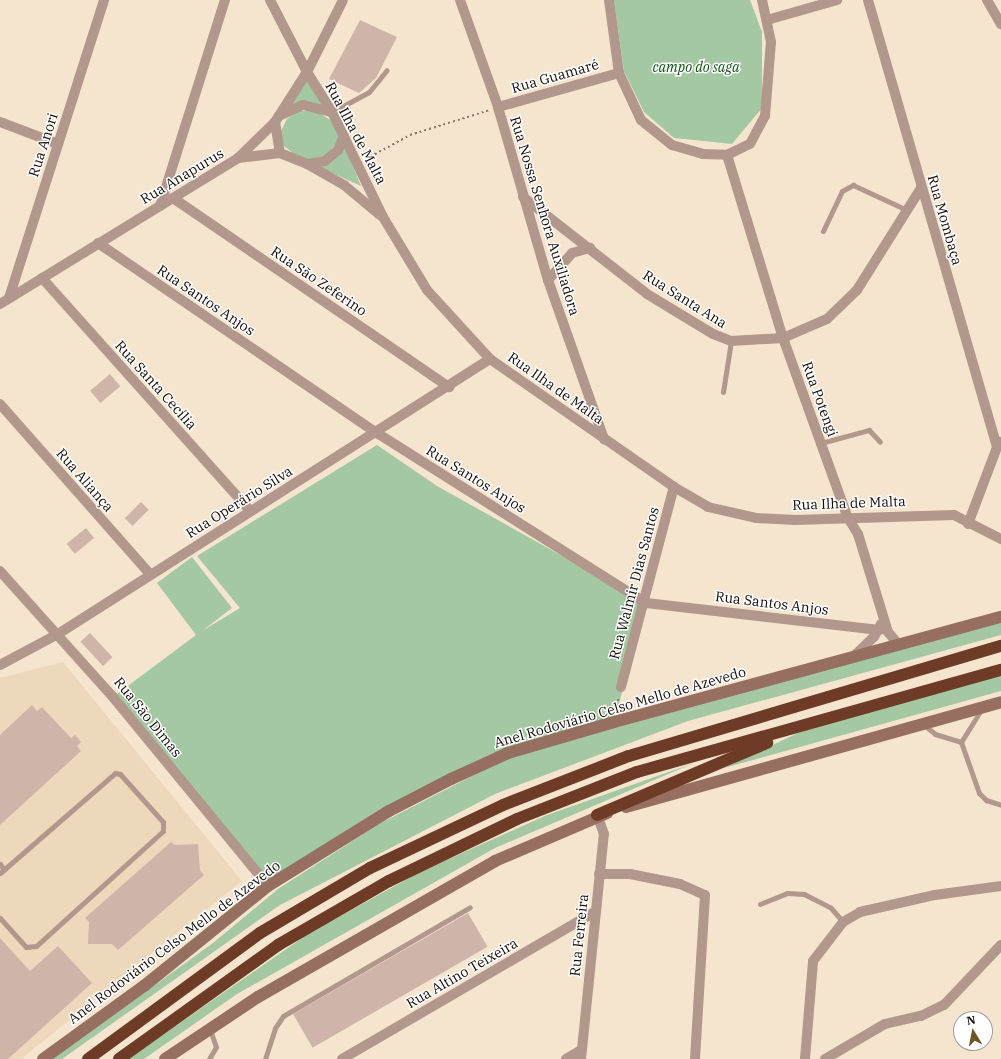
<!DOCTYPE html>
<html>
<head>
<meta charset="utf-8">
<style>
	body { margin:0 }
	#map { position:relative; width:1001px; height:1059px; overflow:hidden; background:#f5e5ce; font-family:"IBM Plex Serif",serif }
	div>[style] { position:absolute }
	.built>* { inset:0; background:#edd8bc }
	.green>* { inset:0; background:#a3c8a2 }
	.building>* { inset:0; background:#cfb4aa; transform-origin:0 0 }
	.path>* { height:2px; margin-top:-1px; transform-origin:0; background:repeating-linear-gradient(90deg,#84796a 0 2px,transparent 0 5px) }
	.service>* { height:5px; margin:-2.5px; padding:0 2.5px; transform-origin:2.5px; border-radius:2.5px; background:#b1978c }
	.minor>* { height:10px; margin:-5px; padding:0 5px; transform-origin:5px; border-radius:5px; background:#b1978c }
	.secondary>* { height:12px; margin:-6px; padding:0 6px; transform-origin:6px; border-radius:6px; background:#966f61 }
	.motorway>* { height:12px; margin:-6px; padding:0 6px; transform-origin:6px; border-radius:6px; background:#6e3b27 }
	span { translate:-50% -50%; white-space:nowrap; text-align:center; line-height:1.15; -webkit-text-stroke:3px #fff; paint-order:stroke }
	.park-label { font-size:14px; color:#104f15; font-style:italic }
	.street-label { font-size:14px; color:#110b05 }
	.north { position:absolute; left:953px; top:1011px; width:40px; height:40px; box-sizing:border-box; background:#fff; border:1px solid #a09d9b; border-radius:50%; rotate:350deg; font-size:11px; font-weight:700; line-height:16px; text-align:center; color:#110b05 }
	.north::after { content:''; display:block; margin:auto; width:14px; height:18px; background:#6b5625; clip-path:polygon(50% 0,100% 100%,50% 72%,0 100%) }
</style>
</head>
<body>
<div id="map">
	<div class="built">
		<i style="clip-path:polygon(63px 662px,242px 881px,21px 1059px,0 1059px,0 678px)"></i>
	</div>
	<div class="green">
		<i style="clip-path:polygon(614px 0,750px 0,762px 32px,762px 108px,732px 144px,674px 138px,644px 112px,624px 71px)"></i>
		<i style="clip-path:polygon(305px 74px,325px 106px,290px 106px)"></i>
		<i style="clip-path:polygon(298px 111px,316px 111px,332px 121px,341px 137px,326px 156px,311px 160px,298px 157px,284px 146px,279px 135px,287px 119px)"></i>
		<i style="clip-path:polygon(344px 145px,361px 186px,319px 167px)"></i>
		<i style="clip-path:polygon(377px 445px,437px 486px,646px 603px,614px 722px,1001px 622px,1001px 635px,688px 721px,495px 794px,280px 905px,62px 1059px,53px 1059px,213px 943px,278px 889px,379px 824px,505px 759px,451px 779px,268px 886px,113px 697px,196px 635px,157px 583px,192px 557px,232px 608px,202px 631px,240px 608px,197px 556px)"></i>
		<i style="clip-path:polygon(1001px 674px,1001px 691px,724px 768px,800px 732px)"></i>
		<i style="clip-path:polygon(694px 763px,495px 848px,237px 994px,144px 1059px,128px 1059px,308px 934px,420px 872px,547px 815px)"></i>
	</div>
	<div class="building">
		<i style="clip-path:polygon(360px 20px,397px 37px,376px 78px,359px 93px,329px 79px)"></i>
		<i style="left:110px;top:374px;width:16px;height:26px;rotate:50deg"></i>
		<i style="left:141px;top:502px;width:11px;height:23px;rotate:45deg"></i>
		<i style="left:86px;top:528px;width:13px;height:25px;rotate:51deg"></i>
		<i style="left:90px;top:633px;width:33px;height:13px;rotate:47deg"></i>
		<i style="clip-path:polygon(32px 705px,37px 711px,42px 707px,71px 738px,75px 735px,81px 742px,77px 746px,81px 751px,0 825px,0 735px)"></i>
		<i style="clip-path:polygon(171px 842px,175px 845px,198px 844px,200px 870px,204px 875px,118px 950px,112px 944px,88px 944px,89px 922px,85px 918px)"></i>
		<i style="left:468px;top:913px;width:39px;height:202px;rotate:60deg"></i>
		<i style="clip-path:polygon(0 938px,30px 971px,58px 946px,92px 983px,8px 1059px,0 1059px)"></i>
	</div>
	<div class="path">
		<i style="left:366px;top:159px;width:50px;rotate:-28.6deg"></i>
		<i style="left:410px;top:135px;width:84px;rotate:-17.4deg"></i>
		<i style="left:616px;top:711px;width:15px;rotate:-79deg"></i>
	</div>
	<div class="service">
		<i style="left:332px;top:112px;width:42px;rotate:-28.4deg"></i>
		<i style="left:369px;top:92px;width:28px;rotate:-51deg"></i>
		<i style="left:823px;top:231px;width:44px;rotate:-64.6deg"></i>
		<i style="left:842px;top:191px;width:13px;rotate:-29deg"></i>
		<i style="left:853px;top:185px;width:60px;rotate:24.8deg"></i>
		<i style="left:723px;top:392px;width:52px;rotate:-81.1deg"></i>
		<i style="left:821px;top:443px;width:50px;rotate:-15.2deg"></i>
		<i style="left:869px;top:430px;width:16px;rotate:47deg"></i>
		<i style="left:981px;top:710px;width:38px;rotate:122deg"></i>
		<i style="left:961px;top:742px;width:54px;rotate:70.6deg"></i>
		<i style="left:979px;top:793px;width:10px;rotate:45deg"></i>
		<i style="left:986px;top:800px;width:16px;rotate:18deg"></i>
		<i style="left:924px;top:725px;width:14px;rotate:39deg"></i>
		<i style="left:935px;top:734px;width:27px;rotate:17deg"></i>
		<i style="left:0;top:864px;width:7px;rotate:56deg"></i>
		<i style="left:0;top:873px;width:152px;rotate:-41deg"></i>
		<i style="left:115px;top:773px;width:5px;rotate:11deg"></i>
		<i style="left:120px;top:774px;width:64px;rotate:48.1deg"></i>
		<i style="left:163px;top:822px;width:9px;rotate:90deg"></i>
		<i style="left:163px;top:831px;width:171px;rotate:137.8deg"></i>
		<i style="left:36px;top:946px;width:10px;rotate:174deg"></i>
		<i style="left:26px;top:947px;width:39px;rotate:-132deg"></i>
		<i style="left:760px;top:904px;width:29px;rotate:-22deg"></i>
		<i style="left:787px;top:893px;width:17px;rotate:3deg"></i>
		<i style="left:804px;top:894px;width:30px;rotate:27deg"></i>
		<i style="left:831px;top:908px;width:18px;rotate:49deg"></i>
		<i style="left:209px;top:1059px;width:14px;rotate:-60deg"></i>
		<i style="left:216px;top:1047px;width:18px;rotate:-109deg"></i>
		<i style="left:265px;top:1059px;width:33px;rotate:-72deg"></i>
		<i style="left:275px;top:1028px;width:14px;rotate:-56deg"></i>
		<i style="left:283px;top:1016px;width:216px;rotate:-30.2deg"></i>
	</div>
	<div class="minor">
		<i style="left:270px;top:0;width:81px;rotate:62.8deg"></i>
		<i style="left:307px;top:72px;width:47px;rotate:58deg"></i>
		<i style="left:332px;top:112px;width:117px;rotate:64.1deg"></i>
		<i style="left:383px;top:217px;width:85px;rotate:58.9deg"></i>
		<i style="left:427px;top:290px;width:93px;rotate:47.6deg"></i>
		<i style="left:490px;top:359px;width:224px;rotate:34.8deg"></i>
		<i style="left:674px;top:487px;width:39px;rotate:30deg"></i>
		<i style="left:708px;top:507px;width:49px;rotate:12.9deg"></i>
		<i style="left:756px;top:518px;width:39px;rotate:3deg"></i>
		<i style="left:795px;top:520px;width:159px;rotate:-1.8deg"></i>
		<i style="left:954px;top:515px;width:53px;rotate:27.1deg"></i>
		<i style="left:460px;top:0;width:114px;rotate:70.4deg"></i>
		<i style="left:498px;top:107px;width:180px;rotate:73.9deg"></i>
		<i style="left:548px;top:280px;width:169px;rotate:70.6deg"></i>
		<i style="left:609px;top:0;width:74px;rotate:82.2deg"></i>
		<i style="left:619px;top:73px;width:52px;rotate:64.9deg"></i>
		<i style="left:641px;top:120px;width:40px;rotate:39deg"></i>
		<i style="left:672px;top:145px;width:32px;rotate:16deg"></i>
		<i style="left:703px;top:154px;width:24px;rotate:2deg"></i>
		<i style="left:727px;top:155px;width:25px;rotate:-26deg"></i>
		<i style="left:750px;top:144px;width:32px;rotate:-62deg"></i>
		<i style="left:765px;top:116px;width:74px;rotate:-85.4deg"></i>
		<i style="left:771px;top:42px;width:43px;rotate:-102.1deg"></i>
		<i style="left:868px;top:0;width:465px;rotate:73.9deg"></i>
		<i style="left:987px;top:0;width:28px;rotate:60deg"></i>
		<i style="left:767px;top:20px;width:73px;rotate:-15.9deg"></i>
		<i style="left:498px;top:107px;width:126px;rotate:-15.7deg"></i>
		<i style="left:279px;top:116px;width:26px;rotate:-25deg"></i>
		<i style="left:303px;top:105px;width:30px;rotate:14deg"></i>
		<i style="left:0;top:122px;width:62px;rotate:20.8deg"></i>
		<i style="left:275px;top:122px;width:31px;rotate:81deg"></i>
		<i style="left:727px;top:155px;width:191px;rotate:73deg"></i>
		<i style="left:783px;top:338px;width:189px;rotate:70.2deg"></i>
		<i style="left:847px;top:516px;width:21px;rotate:59deg"></i>
		<i style="left:858px;top:534px;width:102px;rotate:73deg"></i>
		<i style="left:888px;top:632px;width:17px;rotate:50deg"></i>
		<i style="left:238px;top:158px;width:52px;rotate:-44.2deg"></i>
		<i style="left:275px;top:122px;width:59px;rotate:-57.4deg"></i>
		<i style="left:307px;top:72px;width:80px;rotate:-63.4deg"></i>
		<i style="left:307px;top:164px;width:18px;rotate:-9deg"></i>
		<i style="left:325px;top:161px;width:17px;rotate:-40deg"></i>
		<i style="left:338px;top:150px;width:15px;rotate:-67deg"></i>
		<i style="left:523px;top:197px;width:157px;rotate:38deg"></i>
		<i style="left:647px;top:294px;width:77px;rotate:31.2deg"></i>
		<i style="left:713px;top:334px;width:19px;rotate:21deg"></i>
		<i style="left:731px;top:341px;width:52px;rotate:-3.3deg"></i>
		<i style="left:783px;top:338px;width:48px;rotate:-23.4deg"></i>
		<i style="left:827px;top:319px;width:42px;rotate:-44deg"></i>
		<i style="left:857px;top:290px;width:120px;rotate:-57.9deg"></i>
		<i style="left:173px;top:198px;width:335px;rotate:34.4deg"></i>
		<i style="left:160px;top:206px;width:216px;rotate:-72.5deg"></i>
		<i style="left:98px;top:243px;width:338px;rotate:34.3deg"></i>
		<i style="left:377px;top:433px;width:318px;rotate:32.3deg"></i>
		<i style="left:646px;top:603px;width:235px;rotate:6.6deg"></i>
		<i style="left:42px;top:278px;width:312px;rotate:48.2deg"></i>
		<i style="left:548px;top:280px;width:36px;rotate:-48deg"></i>
		<i style="left:572px;top:253px;width:19px;rotate:-16deg"></i>
		<i style="left:9px;top:298px;width:313px;rotate:-72.3deg"></i>
		<i style="left:0;top:304px;width:279px;rotate:-31.5deg"></i>
		<i style="left:238px;top:158px;width:42px;rotate:-6.8deg"></i>
		<i style="left:280px;top:153px;width:29px;rotate:22deg"></i>
		<i style="left:307px;top:164px;width:43px;rotate:29.6deg"></i>
		<i style="left:344px;top:185px;width:47px;rotate:39.8deg"></i>
		<i style="left:0;top:404px;width:227px;rotate:48.6deg"></i>
		<i style="left:968px;top:524px;width:88px;rotate:-69.3deg"></i>
		<i style="left:0;top:571px;width:169px;rotate:48.1deg"></i>
		<i style="left:113px;top:697px;width:244px;rotate:50.6deg"></i>
		<i style="left:853px;top:657px;width:29px;rotate:-44deg"></i>
		<i style="left:874px;top:637px;width:15px;rotate:-62deg"></i>
		<i style="left:0;top:665px;width:66px;rotate:-28.1deg"></i>
		<i style="left:58px;top:634px;width:512px;rotate:-32.48deg"></i>
		<i style="left:621px;top:687px;width:207px;rotate:-75.2deg"></i>
		<i style="left:599px;top:874px;width:31px"></i>
		<i style="left:630px;top:874px;width:51px;rotate:11.3deg"></i>
		<i style="left:680px;top:884px;width:27px;rotate:24deg"></i>
		<i style="left:705px;top:895px;width:164px;rotate:93.5deg"></i>
		<i style="left:342px;top:1059px;width:294px;rotate:-30.2deg"></i>
		<i style="left:566px;top:1059px;width:17px;rotate:-31deg"></i>
		<i style="left:581px;top:1059px;width:226px;rotate:-84.2deg"></i>
		<i style="left:604px;top:834px;width:20px;rotate:-110deg"></i>
		<i style="left:805px;top:1059px;width:98px;rotate:-85.3deg"></i>
		<i style="left:813px;top:961px;width:49px;rotate:-52.4deg"></i>
		<i style="left:843px;top:922px;width:20px;rotate:-30deg"></i>
		<i style="left:860px;top:912px;width:77px;rotate:-12.8deg"></i>
		<i style="left:935px;top:895px;width:67px;rotate:-7.8deg"></i>
		<i style="left:825px;top:1059px;width:69px;rotate:-30.3deg"></i>
		<i style="left:885px;top:1024px;width:37px;rotate:-13deg"></i>
		<i style="left:921px;top:1016px;width:25px;rotate:-26deg"></i>
		<i style="left:944px;top:1005px;width:83px;rotate:-46.5deg"></i>
	</div>
	<div class="secondary">
		<i style="left:626px;top:807px;width:389px;rotate:-15.6deg"></i>
		<i style="left:43px;top:1059px;width:125px;rotate:-35.9deg"></i>
		<i style="left:144px;top:986px;width:159px;rotate:-38.9deg"></i>
		<i style="left:268px;top:886px;width:142px;rotate:-31.8deg"></i>
		<i style="left:389px;top:811px;width:70px;rotate:-27.3deg"></i>
		<i style="left:451px;top:779px;width:63px;rotate:-24.5deg"></i>
		<i style="left:508px;top:753px;width:110px;rotate:-16.3deg"></i>
		<i style="left:614px;top:722px;width:401px;rotate:-15.2deg"></i>
		<i style="left:165px;top:1059px;width:112px;rotate:-33.7deg"></i>
		<i style="left:258px;top:997px;width:273px;rotate:-29.8deg"></i>
		<i style="left:495px;top:861px;width:122px;rotate:-23.2deg"></i>
	</div>
	<div class="motorway">
		<i style="left:597px;top:815px;width:185px;rotate:-23deg"></i>
		<i style="left:88px;top:1059px;width:213px;rotate:-36.2deg"></i>
		<i style="left:260px;top:933px;width:128px;rotate:-30.6deg"></i>
		<i style="left:370px;top:868px;width:147px;rotate:-25.3deg"></i>
		<i style="left:503px;top:805px;width:135px;rotate:-21.3deg"></i>
		<i style="left:629px;top:756px;width:388px;rotate:-16.5deg"></i>
		<i style="left:119px;top:1059px;width:196px;rotate:-35.6deg"></i>
		<i style="left:278px;top:945px;width:128px;rotate:-30deg"></i>
		<i style="left:389px;top:881px;width:142px;rotate:-25.8deg"></i>
		<i style="left:517px;top:819px;width:129px;rotate:-21.4deg"></i>
		<i style="left:637px;top:772px;width:378px;rotate:-15.7deg"></i>
	</div>
	<div class="park-label">
		<span style="left:696px;top:67px">campo do saga</span>
	</div>
	<div class="street-label">
		<span style="left:555px;top:76px;rotate:-16deg">Rua Guamaré</span>
		<span style="left:356px;top:133px;rotate:62deg">Rua Ilha de Malta</span>
		<span style="left:43px;top:145px;rotate:-72deg">Rua Anori</span>
		<span style="left:182px;top:176px;rotate:-31deg">Rua Anapurus</span>
		<span style="left:545px;top:216px;rotate:73deg">Rua Nossa Senhora Auxiliadora</span>
		<span style="left:945px;top:220px;rotate:74deg">Rua Mombaça</span>
		<span style="left:319px;top:281px;rotate:34deg">Rua São Zeferino</span>
		<span style="left:685px;top:299px;rotate:32deg">Rua Santa Ana</span>
		<span style="left:206px;top:300px;rotate:34deg">Rua Santos Anjos</span>
		<span style="left:156px;top:385px;rotate:48deg">Rua Santa Cecília</span>
		<span style="left:556px;top:388px;rotate:35deg">Rua Ilha de Malta</span>
		<span style="left:820px;top:399px;rotate:70deg">Rua Potengi</span>
		<span style="left:476px;top:479px;rotate:32deg">Rua Santos Anjos</span>
		<span style="left:85px;top:480px;rotate:49deg">Rua Aliança</span>
		<span style="left:239px;top:502px;rotate:-32deg">Rua Operário Silva</span>
		<span style="left:849px;top:503px;rotate:-2deg">Rua Ilha de Malta</span>
		<span style="left:634px;top:583px;rotate:-75deg">Rua Walmir Dias Santos</span>
		<span style="left:772px;top:603px;rotate:7deg">Rua Santos Anjos</span>
		<span style="left:620px;top:707px;rotate:-16deg">Anel Rodoviário Celso Mello de Azevedo</span>
		<span style="left:148px;top:717px;rotate:51deg">Rua São Dimas</span>
		<span style="left:579px;top:935px;rotate:-84deg">Rua Ferreira</span>
		<span style="left:174px;top:942px;rotate:-37deg">Anel Rodoviário Celso Mello de Azevedo</span>
		<span style="left:462px;top:973px;rotate:-30deg">Rua Altino Teixeira</span>
	</div>
	<div class="north">N</div>
</div>
</body>
</html>
